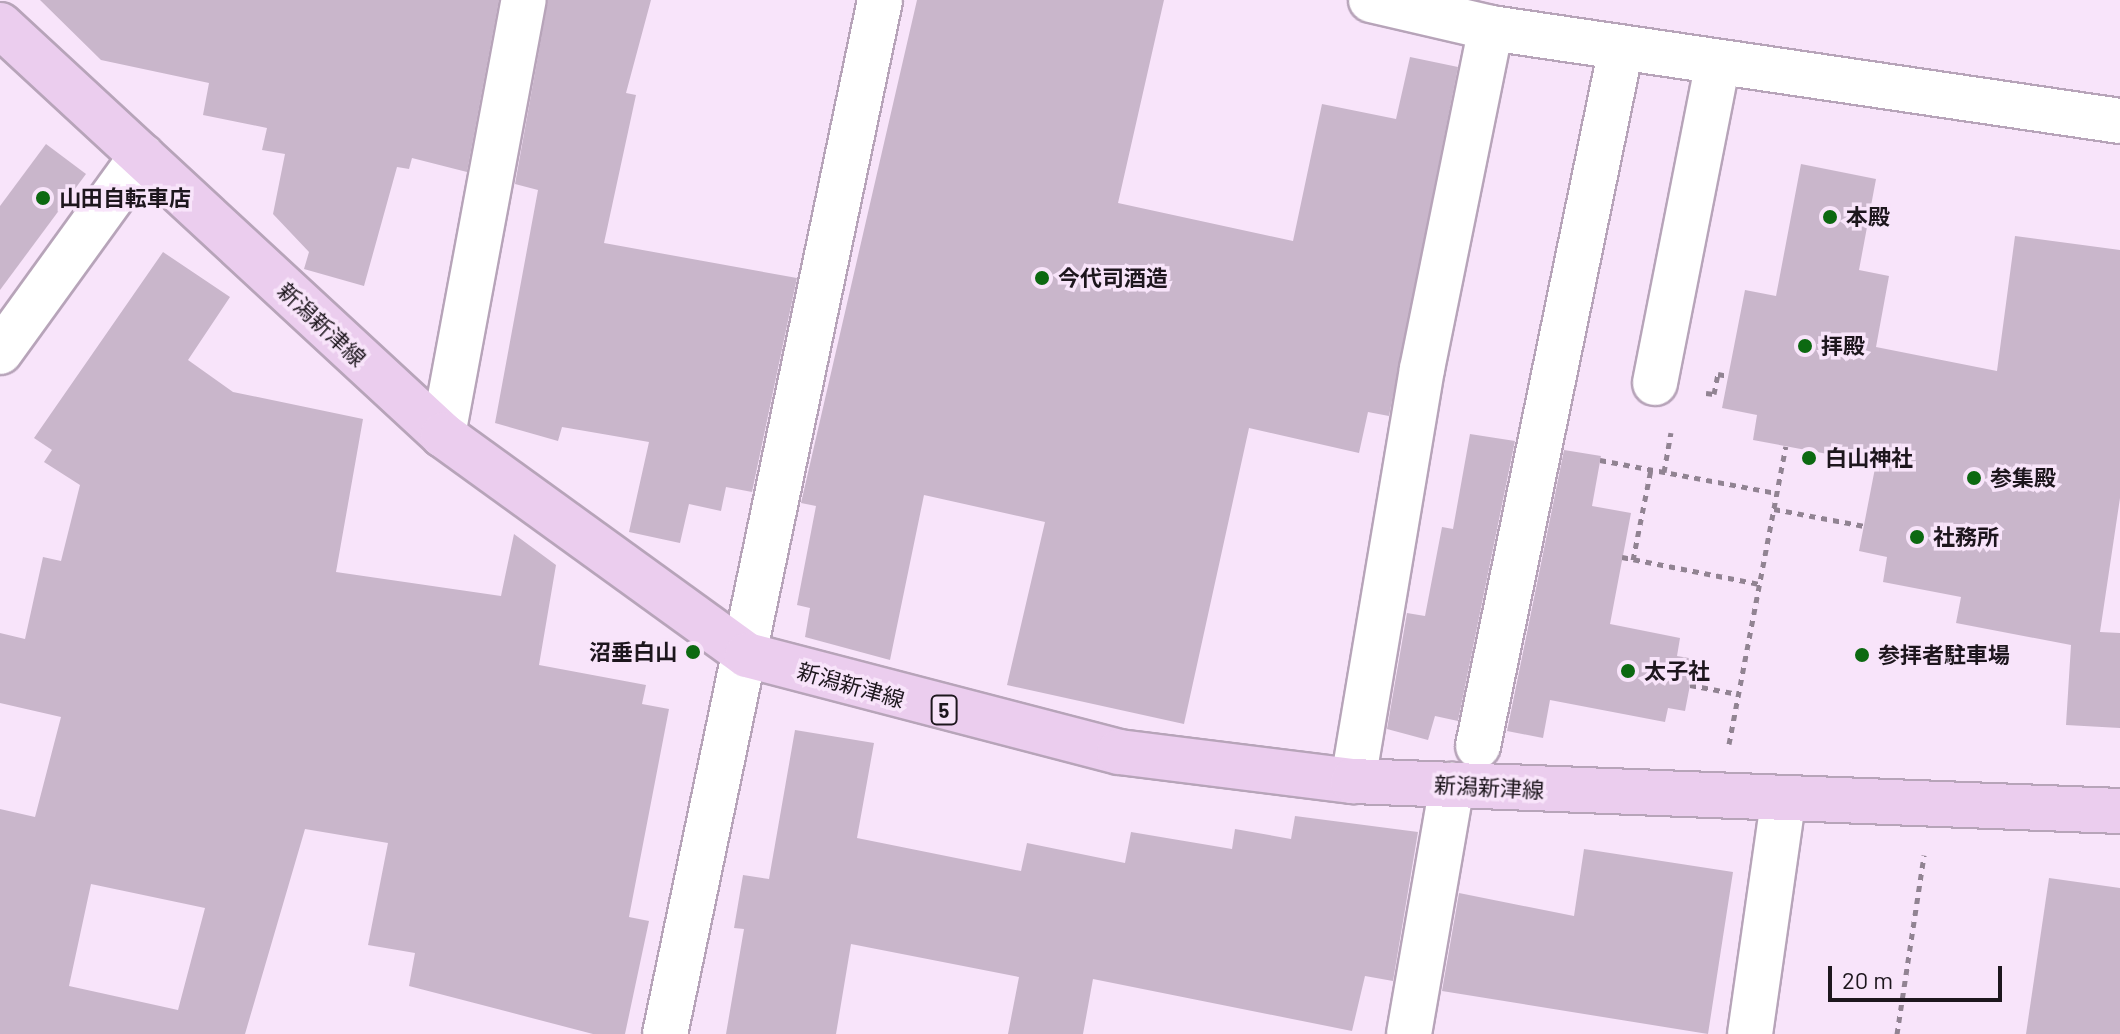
<!DOCTYPE html>
<html>
<head>
<meta charset="utf-8">
<style>
	body { margin:0 }
	#map { position:relative; width:2120px; height:1034px; overflow:hidden; background:#f8e4fa; font-family:Barlow,"Noto Sans JP",sans-serif }
	div>[style] { position:absolute }
	.building>* { inset:0; background:#c9b6cb }
	.path>* { height:5px; margin-top:-2.5px; transform-origin:0; background:repeating-linear-gradient(90deg,#918392 0 6px,transparent 0 12px) }
	.roads { filter:drop-shadow(2px 0 #b7a4b9) drop-shadow(-2px 0 #b7a4b9) drop-shadow(0 2px #b7a4b9) drop-shadow(0 -2px #b7a4b9) }
	.minor>* { height:44px; margin:-22px; padding:0 22px; transform-origin:22px; border-radius:22px; background:#fff }
	.major>* { height:44px; margin:-22px; padding:0 22px; transform-origin:22px; border-radius:22px; background:#ebcdee }
	.dots>* { width:22px; height:22px; translate:-50% -50%; box-sizing:border-box; border:4px solid #f8e4fa; border-radius:50% }
	span { translate:-50% -50%; white-space:nowrap; text-align:center; line-height:1.15; -webkit-text-stroke:7px #f8e4fa; paint-order:stroke }
	.shield-label span { padding:2px 6px; background:#f8e4fa; border:2px solid; border-radius:6px; -webkit-text-stroke-width:0 }
	.shield-label { font-size:20px; color:#1d161d; font-weight:700 }
	.poi-label { font-size:22px; color:#1d161d; font-weight:700 }
	.left { translate:0 -50%; text-align:left }
	.right { translate:-100% -50%; text-align:right }
	.street-label { font-size:22px; color:#1d161d }
	.scale { position:absolute; left:1828px; top:966px; width:174px; height:36px; box-sizing:border-box; border:4px solid #1d161d; border-top:0; padding-left:10px; font-size:24px; line-height:28px; white-space:nowrap; color:#1d161d; -webkit-text-stroke:6px #f8e4fa; paint-order:stroke }
</style>
</head>
<body>
<div id="map">
	<div class="building">
		<i style="clip-path:polygon(40px 0,499px 0,467px 172px,412px 158px,409px 169px,397px 167px,364px 286px,304px 269px,309px 252px,273px 214px,285px 154px,262px 150px,267px 128px,203px 115px,209px 83px,101px 60px)"></i>
		<i style="clip-path:polygon(548px 0,651px 0,626px 93px,636px 95px,604px 243px,797px 278px,752px 492px,726px 487px,721px 511px,689px 504px,680px 543px,629px 532px,649px 442px,562px 427px,558px 441px,495px 423px,538px 190px,515px 184px)"></i>
		<i style="clip-path:polygon(917px 0,1164px 0,1118px 203px,1293px 241px,1322px 104px,1396px 119px,1410px 57px,1458px 67px,1389px 416px,1368px 412px,1359px 453px,1249px 428px,1184px 724px,1007px 685px,1045px 522px,924px 495px,890px 660px,805px 637px,810px 608px,797px 605px,816px 506px,801px 503px)"></i>
		<i style="clip-path:polygon(46px 144px,86px 174px,0 290px,0 206px)"></i>
		<i style="clip-path:polygon(1801px 164px,1876px 179px,1859px 270px,1889px 276px,1876px 347px,1997px 371px,2015px 236px,2120px 250px,2120px 498px,2100px 632px,2120px 633px,2120px 728px,2066px 725px,2071px 645px,1956px 623px,1961px 597px,1883px 582px,1887px 557px,1859px 551px,1876px 463px,1753px 440px,1757px 415px,1722px 408px,1745px 290px,1776px 296px)"></i>
		<i style="clip-path:polygon(evenodd,163px 252px,230px 297px,188px 360px,233px 392px,363px 419px,336px 572px,501px 596px,514px 534px,556px 565px,539px 665px,646px 685px,642px 704px,669px 709px,629px 917px,649px 921px,625px 1034px,593px 1034px,409px 986px,415px 953px,368px 945px,388px 843px,305px 829px,245px 1034px,0 1034px,0 809px,35px 817px,61px 717px,0 703px,0 633px,25px 639px,43px 557px,61px 561px,80px 485px,44px 462px,52px 450px,34px 438px,163px 252px,91px 884px,205px 908px,178px 1010px,69px 986px,91px 884px)"></i>
		<i style="clip-path:polygon(1470px 434px,1515px 441px,1458px 721px,1435px 716px,1428px 740px,1387px 729px,1407px 613px,1425px 616px,1442px 527px,1453px 529px)"></i>
		<i style="clip-path:polygon(1564px 450px,1601px 456px,1592px 506px,1631px 513px,1610px 624px,1680px 638px,1677px 656px,1695px 659px,1685px 711px,1668px 708px,1665px 722px,1550px 700px,1543px 738px,1507px 731px)"></i>
		<i style="clip-path:polygon(795px 730px,874px 743px,857px 838px,1021px 871px,1027px 843px,1125px 863px,1131px 832px,1232px 849px,1235px 829px,1291px 839px,1295px 816px,1418px 832px,1393px 981px,1365px 976px,1352px 1031px,1093px 979px,1083px 1034px,1008px 1034px,1019px 977px,851px 944px,836px 1034px,726px 1034px,744px 929px,734px 928px,743px 875px,769px 879px)"></i>
		<i style="clip-path:polygon(1584px 849px,1733px 872px,1708px 1034px,1442px 991px,1459px 893px,1574px 916px)"></i>
		<i style="clip-path:polygon(2049px 878px,2120px 888px,2120px 1034px,2026px 1034px)"></i>
	</div>
	<div class="path">
		<i style="left:1706px;top:393px;width:8px;rotate:7deg"></i>
		<i style="left:1714px;top:394px;width:20px;rotate:-79deg"></i>
		<i style="left:1718px;top:374px;width:10px;rotate:11deg"></i>
		<i style="left:1600px;top:460px;width:180px;rotate:10.6deg"></i>
		<i style="left:1664px;top:472px;width:40px;rotate:-80deg"></i>
		<i style="left:1774px;top:509px;width:92px;rotate:10.7deg"></i>
		<i style="left:1622px;top:557px;width:140px;rotate:11.1deg"></i>
		<i style="left:1633px;top:560px;width:93px;rotate:-78.8deg"></i>
		<i style="left:1690px;top:685px;width:49px;rotate:10.6deg"></i>
		<i style="left:1729px;top:744px;width:303px;rotate:-79.2deg"></i>
		<i style="left:1897px;top:1034px;width:181px;rotate:-81.4deg"></i>
	</div>
	<div class="roads">
		<div class="minor">
			<i style="left:1371px;top:0;width:123px;rotate:13.1deg"></i>
			<i style="left:1491px;top:28px;width:636px;rotate:8.41deg"></i>
			<i style="left:0;top:352px;width:242px;rotate:-54.1deg"></i>
			<i style="left:1655px;top:383px;width:327px;rotate:-78.9deg"></i>
			<i style="left:443px;top:435px;width:442px;rotate:-79.5deg"></i>
			<i style="left:1478px;top:746px;width:712px;rotate:-78.42deg"></i>
			<i style="left:1353px;top:781px;width:418px;rotate:-80.5deg"></i>
			<i style="left:1422px;top:369px;width:348px;rotate:-78.6deg"></i>
			<i style="left:665px;top:1034px;width:1056px;rotate:-78.25deg"></i>
			<i style="left:1409px;top:1034px;width:253px;rotate:-80.2deg"></i>
			<i style="left:1750px;top:1034px;width:235px;rotate:-81.9deg"></i>
		</div>
		<div class="major">
			<i style="left:0;top:25px;width:604px;rotate:42.78deg"></i>
			<i style="left:443px;top:435px;width:375px;rotate:35.9deg"></i>
			<i style="left:747px;top:655px;width:384px;rotate:14.6deg"></i>
			<i style="left:1119px;top:752px;width:236px;rotate:7.1deg"></i>
			<i style="left:1353px;top:781px;width:768px;rotate:2.24deg"></i>
		</div>
	</div>
	<div class="dots">
		<i style="left:43px;top:198px;background:#0c6911"></i>
		<i style="left:1830px;top:217px;background:#0c6911"></i>
		<i style="left:1042px;top:278px;background:#0c6911"></i>
		<i style="left:1805px;top:346px;background:#0c6911"></i>
		<i style="left:1809px;top:458px;background:#0c6911"></i>
		<i style="left:1974px;top:478px;background:#0c6911"></i>
		<i style="left:1917px;top:537px;background:#0c6911"></i>
		<i style="left:693px;top:652px;background:#0c6911"></i>
		<i style="left:1862px;top:655px;background:#0c6911"></i>
		<i style="left:1628px;top:671px;background:#0c6911"></i>
	</div>
	<div class="shield-label">
		<span style="left:944px;top:710px">5</span>
	</div>
	<div class="poi-label">
		<span class="left" style="left:59px;top:198px">山田自転車店</span>
		<span class="left" style="left:1846px;top:217px">本殿</span>
		<span class="left" style="left:1058px;top:278px">今代司酒造</span>
		<span class="left" style="left:1821px;top:346px">拝殿</span>
		<span class="left" style="left:1825px;top:458px">白山神社</span>
		<span class="left" style="left:1990px;top:478px">参集殿</span>
		<span class="left" style="left:1933px;top:537px">社務所</span>
		<span class="right" style="left:677px;top:652px">沼垂白山</span>
		<span class="left" style="left:1878px;top:655px">参拝者駐車場</span>
		<span class="left" style="left:1644px;top:671px">太子社</span>
	</div>
	<div class="street-label">
		<span style="left:322px;top:324px;rotate:43deg">新潟新津線</span>
		<span style="left:851px;top:685px;rotate:16deg">新潟新津線</span>
		<span style="left:1489px;top:787px;rotate:3deg">新潟新津線</span>
	</div>
	<div class="scale">20 m</div>
</div>
</body>
</html>
